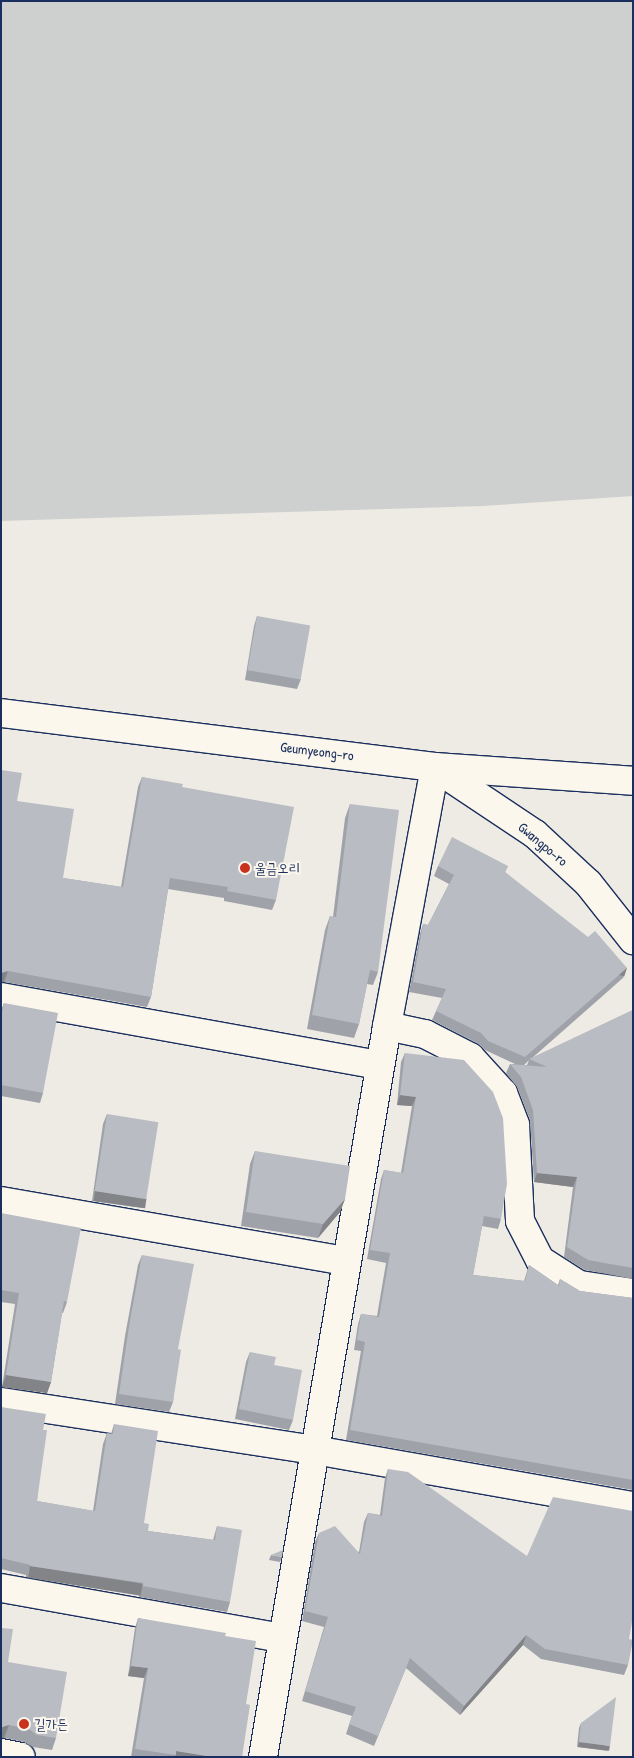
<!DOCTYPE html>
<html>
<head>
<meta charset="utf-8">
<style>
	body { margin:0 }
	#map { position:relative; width:634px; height:1758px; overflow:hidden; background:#eeebe4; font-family:"Patrick Hand","Poor Story",sans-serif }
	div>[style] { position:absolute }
	.green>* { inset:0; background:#cecfcf }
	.roads { filter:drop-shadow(1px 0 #1b2f5e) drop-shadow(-1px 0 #1b2f5e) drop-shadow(0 1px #1b2f5e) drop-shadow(0 -1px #1b2f5e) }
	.minor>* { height:28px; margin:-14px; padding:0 14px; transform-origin:14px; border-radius:14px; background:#fbf7ec }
	.wall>* { inset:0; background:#9fa2a8 }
	.shaded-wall>* { inset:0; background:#828488; transform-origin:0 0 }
	.building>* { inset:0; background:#b9bcc3; transform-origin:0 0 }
	.dots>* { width:14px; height:14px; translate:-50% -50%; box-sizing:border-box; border:2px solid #fbf7ec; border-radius:50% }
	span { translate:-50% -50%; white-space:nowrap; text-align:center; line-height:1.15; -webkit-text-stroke:4px #fbf7ec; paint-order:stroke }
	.street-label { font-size:14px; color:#1b2f5e }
	.poi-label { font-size:14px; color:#1b2f5e }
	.left { translate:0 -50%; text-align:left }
	.frame { position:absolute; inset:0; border:2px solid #1b2f5e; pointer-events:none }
</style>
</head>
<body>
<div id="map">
	<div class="green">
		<i style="clip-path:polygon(1px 1px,633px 1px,633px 496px,482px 506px,1px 521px)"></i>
	</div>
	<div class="roads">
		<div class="minor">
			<i style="left:1px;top:713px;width:437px;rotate:7.1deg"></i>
			<i style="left:435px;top:767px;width:198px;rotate:4deg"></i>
			<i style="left:436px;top:768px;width:119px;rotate:33.7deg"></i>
			<i style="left:535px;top:834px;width:72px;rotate:42.8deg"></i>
			<i style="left:588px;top:883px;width:73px;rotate:51.7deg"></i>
			<i style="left:1px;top:997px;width:385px;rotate:10.2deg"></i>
			<i style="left:387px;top:1026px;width:39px;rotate:12deg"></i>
			<i style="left:425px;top:1034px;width:51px;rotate:27.1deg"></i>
			<i style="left:470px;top:1057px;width:49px;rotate:47.5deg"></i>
			<i style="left:503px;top:1093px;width:34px;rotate:69deg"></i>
			<i style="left:515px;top:1125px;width:96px;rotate:87deg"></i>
			<i style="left:520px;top:1221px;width:44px;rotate:62.9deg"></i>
			<i style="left:540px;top:1260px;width:46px;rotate:32.7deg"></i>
			<i style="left:579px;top:1285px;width:55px;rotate:8.4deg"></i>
			<i style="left:1px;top:1201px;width:350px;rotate:9.9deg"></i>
			<i style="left:1px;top:1402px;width:317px;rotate:8.7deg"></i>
			<i style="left:314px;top:1450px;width:324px;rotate:10deg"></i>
			<i style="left:1px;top:1588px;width:286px;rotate:10.1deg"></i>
			<i style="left:1px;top:1753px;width:20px;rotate:11deg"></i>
			<i style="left:263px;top:1757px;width:741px;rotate:-80.37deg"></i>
			<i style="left:387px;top:1026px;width:263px;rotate:-79.5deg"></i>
		</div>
	</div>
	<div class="wall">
		<i style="clip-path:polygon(257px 616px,301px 679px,297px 689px,245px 680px,254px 626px)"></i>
		<i style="clip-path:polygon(1px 770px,17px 801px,63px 878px,121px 887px,138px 787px,142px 777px,182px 787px,276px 900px,272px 910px,224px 901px,224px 898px,168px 889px,151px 997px,147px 1007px,4px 982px,1px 982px)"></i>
		<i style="clip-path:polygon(350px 804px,378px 972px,373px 985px,367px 984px,359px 1024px,354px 1038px,307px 1029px,325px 930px,330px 916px,333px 917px,345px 818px)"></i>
		<i style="clip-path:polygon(evenodd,438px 866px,508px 866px,505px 872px,624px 977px,531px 1059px,633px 1010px,633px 1279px,585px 1270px,564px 1257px,573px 1187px,534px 1182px,530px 1120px,517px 1087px,506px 1073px,510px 1064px,515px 1064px,485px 1050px,477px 1043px,432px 1020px,442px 998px,409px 992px,420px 934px,423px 924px,428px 925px,449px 884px,434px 876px,438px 866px,529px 1060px,527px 1065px,524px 1065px,529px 1060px)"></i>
		<i style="clip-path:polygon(4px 1003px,43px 1093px,40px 1103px,1px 1096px,1px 1010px)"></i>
		<i style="clip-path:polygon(405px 1053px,501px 1219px,498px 1229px,482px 1226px,473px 1275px,524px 1281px,529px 1265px,558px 1285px,560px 1279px,580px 1291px,633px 1298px,633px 1490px,346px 1440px,361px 1351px,354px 1350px,358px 1324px,361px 1314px,377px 1316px,386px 1263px,367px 1259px,381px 1179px,384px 1170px,401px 1173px,412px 1106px,397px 1105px,401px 1062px)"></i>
		<i style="clip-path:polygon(107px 1114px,143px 1208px,92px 1201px,103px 1124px)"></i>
		<i style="clip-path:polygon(255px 1151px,345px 1199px,340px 1212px,318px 1238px,241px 1226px,250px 1164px)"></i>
		<i style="clip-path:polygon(1px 1213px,67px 1302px,63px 1313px,62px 1313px,51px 1382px,47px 1393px,2px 1387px,15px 1304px,1px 1302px)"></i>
		<i style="clip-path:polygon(142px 1255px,178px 1349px,173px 1402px,169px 1412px,115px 1404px,125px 1336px,138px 1265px)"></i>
		<i style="clip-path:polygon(250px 1352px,293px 1420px,289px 1430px,235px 1419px,246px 1362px)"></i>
		<i style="clip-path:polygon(1px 1407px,43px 1430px,37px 1501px,93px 1511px,103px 1444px,107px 1433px,111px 1434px,114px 1424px,144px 1523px,148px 1531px,213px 1540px,217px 1526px,230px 1602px,227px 1612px,139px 1597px,139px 1593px,26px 1577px,26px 1575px,1px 1569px)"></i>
		<i style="clip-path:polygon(388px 1469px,629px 1639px,628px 1665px,624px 1675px,541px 1659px,523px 1645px,460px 1715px,406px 1668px,374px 1746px,346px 1734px,352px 1716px,302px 1701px,324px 1627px,302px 1621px,315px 1542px,319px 1533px,359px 1552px,364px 1522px,368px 1513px,380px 1515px,385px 1478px)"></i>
		<i style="clip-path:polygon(271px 1555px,282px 1557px,280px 1562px,269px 1560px)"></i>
		<i style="clip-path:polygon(138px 1618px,225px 1636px,246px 1704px,242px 1757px,131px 1757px,144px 1678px,128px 1676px,135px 1628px)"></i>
		<i style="clip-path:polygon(8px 1662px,56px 1738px,52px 1750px,33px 1747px,24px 1742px,4px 1738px)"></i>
		<i style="clip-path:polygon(581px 1723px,608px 1751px,577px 1747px,579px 1728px)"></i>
	</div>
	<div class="shaded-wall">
		<i style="left:627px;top:968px;width:9px;height:135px;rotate:108deg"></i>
		<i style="clip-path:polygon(8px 971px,4px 982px,1px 982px,1px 973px)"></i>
		<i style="clip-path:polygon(400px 1095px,416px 1097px,412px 1106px,397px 1105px)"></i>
		<i style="clip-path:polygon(537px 1173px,577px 1177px,573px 1187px,534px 1182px)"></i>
		<i style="left:95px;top:1191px;width:52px;height:10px;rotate:8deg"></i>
		<i style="clip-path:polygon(345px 1199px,340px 1212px,318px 1238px,323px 1224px)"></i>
		<i style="clip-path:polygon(6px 1375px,51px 1382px,47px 1393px,2px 1387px)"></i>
		<i style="left:30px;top:1566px;width:114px;height:12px;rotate:9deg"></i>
		<i style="clip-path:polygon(526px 1635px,523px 1645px,460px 1715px,464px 1706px)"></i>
		<i style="clip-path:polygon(131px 1666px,148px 1668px,144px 1678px,128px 1676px)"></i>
		<i style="clip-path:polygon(9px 1725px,4px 1738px,1px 1738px,1px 1727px)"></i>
		<i style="left:579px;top:1742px;width:31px;height:5px;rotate:7deg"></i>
		<i style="clip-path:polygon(176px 1751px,213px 1757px,175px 1757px)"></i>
	</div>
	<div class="building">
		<i style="left:257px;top:616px;width:54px;height:55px;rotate:10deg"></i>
		<i style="clip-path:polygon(1px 770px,22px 773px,17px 801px,74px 809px,63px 878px,123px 887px,142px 777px,183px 784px,182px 787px,294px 807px,276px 900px,227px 891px,228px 887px,170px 878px,151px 997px,8px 971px,1px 973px)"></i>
		<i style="clip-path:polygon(350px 804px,399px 810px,378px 972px,370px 970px,359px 1024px,312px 1015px,330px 916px,336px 917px)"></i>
		<i style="clip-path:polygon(452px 837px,508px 866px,505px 872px,588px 937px,595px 931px,627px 968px,525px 1057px,488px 1041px,481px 1033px,436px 1011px,446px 989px,413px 982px,423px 924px,428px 925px,454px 875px,438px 866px)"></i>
		<i style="clip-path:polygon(4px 1003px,58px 1013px,43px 1093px,1px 1085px,1px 1017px)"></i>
		<i style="clip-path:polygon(633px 1010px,633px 1268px,588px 1260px,567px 1247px,577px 1177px,537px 1173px,533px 1110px,521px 1077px,510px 1064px,547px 1067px,529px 1059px)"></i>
		<i style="clip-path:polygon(405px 1053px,464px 1060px,493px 1092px,503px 1118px,507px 1184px,501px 1219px,484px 1216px,473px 1275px,525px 1281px,529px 1265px,559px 1286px,560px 1279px,580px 1291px,633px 1298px,633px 1480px,350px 1430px,365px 1342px,357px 1340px,361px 1314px,379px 1317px,390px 1253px,370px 1250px,384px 1170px,403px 1173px,416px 1097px,400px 1095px)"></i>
		<i style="left:107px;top:1114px;width:52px;height:78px;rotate:9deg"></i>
		<i style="clip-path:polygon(255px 1151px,350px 1166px,345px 1199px,323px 1224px,246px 1212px)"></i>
		<i style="clip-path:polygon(1px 1213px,81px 1228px,67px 1302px,64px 1301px,51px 1382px,6px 1375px,19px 1293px,1px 1290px)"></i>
		<i style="clip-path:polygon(142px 1255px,194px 1264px,178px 1349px,181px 1350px,173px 1402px,119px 1394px,129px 1326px)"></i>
		<i style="clip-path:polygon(250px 1352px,276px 1357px,274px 1365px,302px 1370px,293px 1420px,239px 1409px)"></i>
		<i style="clip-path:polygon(1px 1407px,46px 1414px,43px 1430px,47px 1430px,37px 1501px,95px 1511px,107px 1433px,113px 1434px,114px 1424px,158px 1431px,144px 1523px,149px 1524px,148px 1531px,215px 1540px,217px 1526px,242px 1530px,230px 1602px,143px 1586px,143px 1583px,30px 1566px,30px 1565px,1px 1558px)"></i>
		<i style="clip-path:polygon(388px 1469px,408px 1472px,527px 1556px,553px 1497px,633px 1511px,633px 1616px,629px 1639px,633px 1640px,628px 1665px,545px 1649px,526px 1635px,464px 1706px,410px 1658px,378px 1736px,349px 1724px,356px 1707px,305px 1691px,328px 1617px,305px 1611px,319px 1533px,335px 1526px,360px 1554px,368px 1513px,382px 1516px)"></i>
		<i style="clip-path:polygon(283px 1550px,282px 1557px,271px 1555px)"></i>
		<i style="clip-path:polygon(138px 1618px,226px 1633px,225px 1636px,256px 1641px,246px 1704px,250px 1705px,242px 1757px,213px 1757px,176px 1751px,176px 1755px,135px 1749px,148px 1668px,131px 1666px)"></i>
		<i style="clip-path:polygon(1px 1628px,13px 1629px,8px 1662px,67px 1672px,56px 1738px,37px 1735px,29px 1729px,9px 1725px,1px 1727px)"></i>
		<i style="clip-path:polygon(616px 1697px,610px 1746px,579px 1742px,581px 1723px)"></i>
	</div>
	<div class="dots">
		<i style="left:245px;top:868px;background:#c8321e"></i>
		<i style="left:24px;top:1724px;background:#c8321e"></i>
	</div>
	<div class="street-label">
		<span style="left:317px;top:751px;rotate:7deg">Geumyeong-ro</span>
		<span style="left:543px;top:844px;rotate:40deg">Gwangpo-ro</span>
	</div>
	<div class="poi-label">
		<span class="left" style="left:255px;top:868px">울금오리</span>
		<span class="left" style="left:34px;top:1724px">길가든</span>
	</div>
	<div class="frame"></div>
</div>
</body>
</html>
